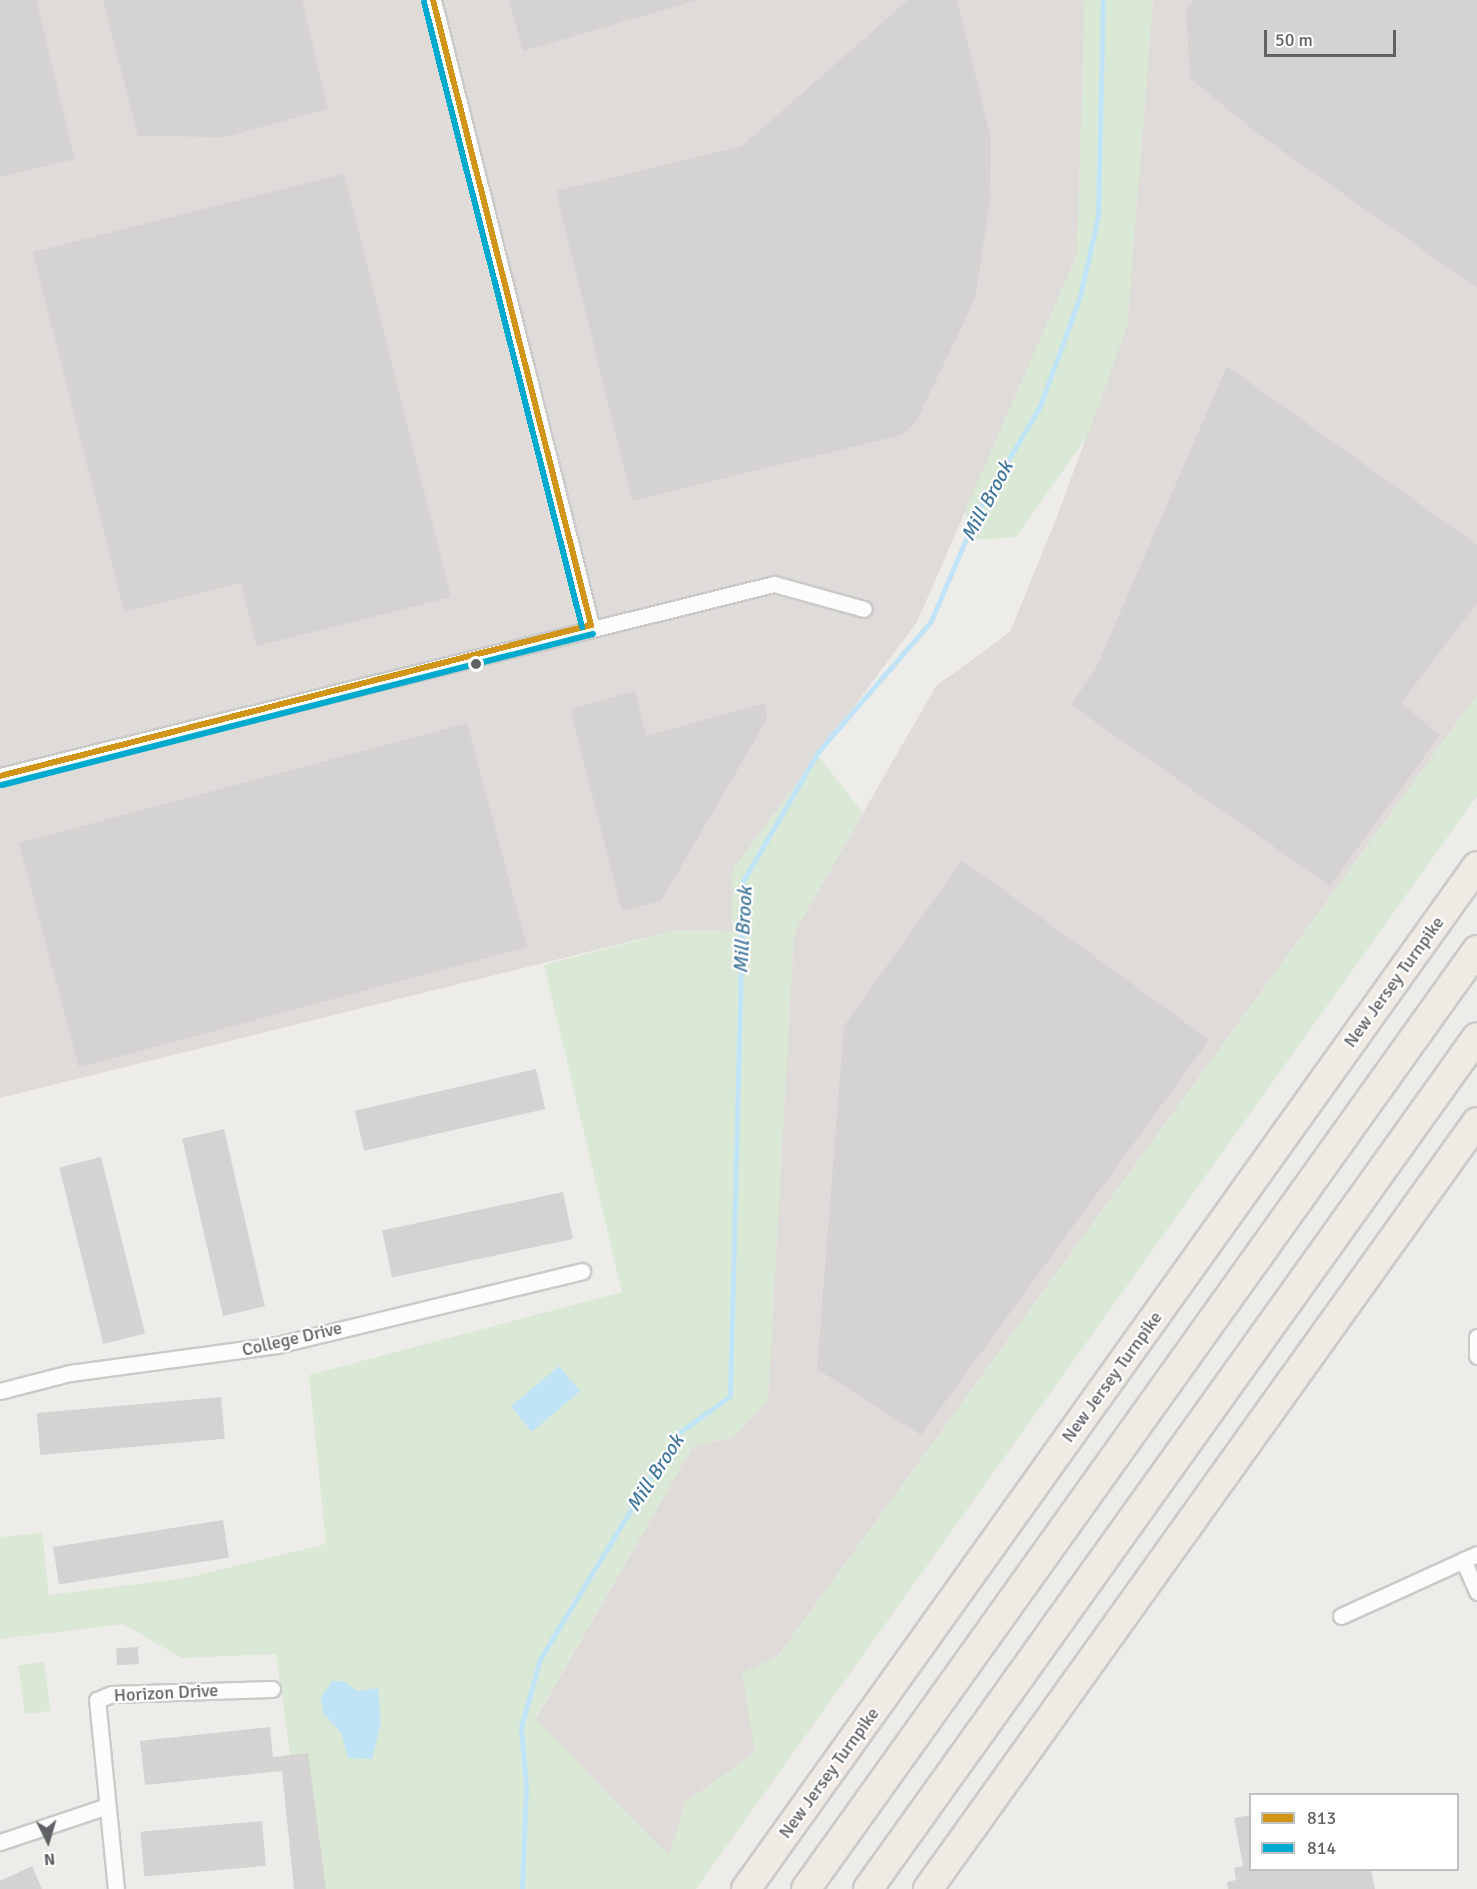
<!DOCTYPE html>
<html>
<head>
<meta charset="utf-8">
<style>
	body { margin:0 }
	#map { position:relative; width:1477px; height:1889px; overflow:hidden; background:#eeece9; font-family:Signika,sans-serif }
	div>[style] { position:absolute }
	.industrial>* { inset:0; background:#dedbd9 }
	.green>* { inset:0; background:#dae8d6; transform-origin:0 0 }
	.water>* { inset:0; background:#c0e4f5; transform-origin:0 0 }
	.stream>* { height:5px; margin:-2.5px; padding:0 2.5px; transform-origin:2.5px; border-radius:2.5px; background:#c0e4f5 }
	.building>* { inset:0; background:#d5d3d2; transform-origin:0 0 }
	.roads { filter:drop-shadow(2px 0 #cacac9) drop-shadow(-2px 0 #cacac9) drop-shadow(0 2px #cacac9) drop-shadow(0 -2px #cacac9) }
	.street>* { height:15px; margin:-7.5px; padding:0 7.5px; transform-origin:7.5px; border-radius:7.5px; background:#fcfcfc }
	.highway>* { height:28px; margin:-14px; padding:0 14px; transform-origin:14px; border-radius:14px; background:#efeae3 }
	.bus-1>* { height:6px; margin:-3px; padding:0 3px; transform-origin:3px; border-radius:3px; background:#d1951a }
	.bus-2>* { height:6px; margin:-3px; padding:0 3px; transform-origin:3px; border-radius:3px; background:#00a9ce }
	.dots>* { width:16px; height:16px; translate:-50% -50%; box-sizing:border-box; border:3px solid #fff; border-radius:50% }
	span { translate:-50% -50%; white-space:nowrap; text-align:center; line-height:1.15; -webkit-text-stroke:4.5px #fff; paint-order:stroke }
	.street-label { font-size:18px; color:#5f6366 }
	.water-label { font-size:20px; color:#43779b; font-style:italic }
	.legend { position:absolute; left:1249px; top:1793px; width:210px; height:78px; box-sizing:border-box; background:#fff; border:2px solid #bfc1c2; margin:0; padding:8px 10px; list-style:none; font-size:18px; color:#5f6366 }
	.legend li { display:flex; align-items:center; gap:12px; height:30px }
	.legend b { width:30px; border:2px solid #bfc1c2 }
	.north { position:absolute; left:18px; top:1811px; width:60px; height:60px; -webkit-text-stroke:4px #fff; paint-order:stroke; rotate:175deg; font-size:16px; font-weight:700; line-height:24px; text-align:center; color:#5f6366 }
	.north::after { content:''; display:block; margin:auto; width:21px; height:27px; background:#5f6366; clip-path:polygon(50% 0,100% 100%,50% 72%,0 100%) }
	.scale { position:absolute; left:1264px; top:30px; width:132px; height:27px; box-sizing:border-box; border:3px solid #5f6366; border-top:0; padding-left:8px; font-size:18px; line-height:21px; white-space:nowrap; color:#5f6366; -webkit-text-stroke:4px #fff; paint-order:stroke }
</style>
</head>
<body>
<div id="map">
	<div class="industrial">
		<i style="clip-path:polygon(0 0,1085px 0,1077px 255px,917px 622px,733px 869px,732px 932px,676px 930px,0 1098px)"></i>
		<i style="clip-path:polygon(1153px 0,1477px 0,1477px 695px,778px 1656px,755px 1753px,686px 1802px,669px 1857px,535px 1720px,693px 1446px,733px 1437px,768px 1400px,794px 933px,936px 686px,1010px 632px,1055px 522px,1127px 326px)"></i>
	</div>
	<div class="green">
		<i style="clip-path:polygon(1085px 0,1153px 0,1127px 326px,1088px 435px,1016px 537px,972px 540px,965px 511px,1077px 255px)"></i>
		<i style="clip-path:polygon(1477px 695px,1477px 796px,696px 1889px,309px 1889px,276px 1654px,182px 1658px,123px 1624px,0 1639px,0 1537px,42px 1533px,49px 1595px,186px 1578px,326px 1544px,309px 1375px,622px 1292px,544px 965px,677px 930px,732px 932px,733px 869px,818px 755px,863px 813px,794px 933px,768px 1400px,733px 1437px,693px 1446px,535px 1719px,669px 1856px,686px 1802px,755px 1753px,742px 1673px,778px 1656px)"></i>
		<i style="left:44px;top:1662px;width:49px;height:26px;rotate:82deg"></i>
	</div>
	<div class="water">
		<i style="left:559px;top:1366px;width:33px;height:63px;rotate:50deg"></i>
		<i style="clip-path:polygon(332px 1681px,343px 1681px,357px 1691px,378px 1688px,381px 1723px,372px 1759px,348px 1758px,341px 1733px,323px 1713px,321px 1698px)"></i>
	</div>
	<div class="stream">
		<i style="left:522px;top:1889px;width:102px;rotate:-87.8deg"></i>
		<i style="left:526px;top:1787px;width:60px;rotate:-94.8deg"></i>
		<i style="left:521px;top:1727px;width:71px;rotate:-74.4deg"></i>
		<i style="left:540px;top:1659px;width:263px;rotate:-58.7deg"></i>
		<i style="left:677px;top:1434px;width:65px;rotate:-35.6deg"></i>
		<i style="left:730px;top:1396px;width:515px;rotate:-88.55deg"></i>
		<i style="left:743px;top:881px;width:149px;rotate:-59.8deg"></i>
		<i style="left:818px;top:752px;width:173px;rotate:-49.2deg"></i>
		<i style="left:931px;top:621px;width:117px;rotate:-66.9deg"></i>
		<i style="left:977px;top:513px;width:124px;rotate:-59.5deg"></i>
		<i style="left:1040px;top:406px;width:117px;rotate:-70deg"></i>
		<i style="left:1080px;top:296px;width:82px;rotate:-77.3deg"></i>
		<i style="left:1098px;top:216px;width:216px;rotate:-88.7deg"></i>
	</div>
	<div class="building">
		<i style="clip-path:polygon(0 0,36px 0,75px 159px,0 177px)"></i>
		<i style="clip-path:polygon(103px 0,302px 0,328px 109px,225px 137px,138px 136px)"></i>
		<i style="clip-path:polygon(509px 0,698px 0,523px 51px)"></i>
		<i style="clip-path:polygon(908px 0,957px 0,991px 139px,990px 201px,975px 299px,916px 422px,901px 435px,632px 501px,556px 191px,742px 146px)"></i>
		<i style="clip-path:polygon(1194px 0,1477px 0,1477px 288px,1254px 131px,1190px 78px,1186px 10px)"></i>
		<i style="clip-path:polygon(344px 174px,451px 597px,257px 646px,241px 583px,124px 612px,33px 252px)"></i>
		<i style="clip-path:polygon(1227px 366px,1477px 545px,1477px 603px,1401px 703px,1440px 735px,1330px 886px,1071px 705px,1096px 668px)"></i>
		<i style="clip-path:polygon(635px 691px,646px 736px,765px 703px,767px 719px,661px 901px,622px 911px,570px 709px)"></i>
		<i style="left:467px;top:723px;width:232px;height:464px;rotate:75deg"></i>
		<i style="clip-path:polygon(962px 860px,1209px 1040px,921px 1435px,817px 1369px,844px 1026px)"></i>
		<i style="left:536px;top:1069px;width:41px;height:186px;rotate:77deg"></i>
		<i style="left:224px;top:1129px;width:182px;height:43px;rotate:77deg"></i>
		<i style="left:101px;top:1157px;width:182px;height:43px;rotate:76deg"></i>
		<i style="left:563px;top:1192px;width:48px;height:185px;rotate:78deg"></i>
		<i style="left:221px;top:1397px;width:42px;height:185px;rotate:85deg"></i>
		<i style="left:223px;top:1520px;width:38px;height:172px;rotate:81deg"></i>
		<i style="left:138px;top:1647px;width:17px;height:22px;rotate:87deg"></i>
		<i style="clip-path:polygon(270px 1727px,273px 1757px,308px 1753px,326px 1889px,294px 1889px,282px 1771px,145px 1785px,140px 1741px)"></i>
		<i style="clip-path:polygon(1250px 1815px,1250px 1870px,1371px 1870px,1375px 1889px,1228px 1889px,1227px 1882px,1236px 1880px,1234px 1868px,1243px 1866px,1234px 1818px)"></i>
		<i style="left:262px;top:1821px;width:45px;height:122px;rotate:85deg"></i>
		<i style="clip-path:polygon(32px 1866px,42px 1889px,0 1889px,0 1881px)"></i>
	</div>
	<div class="roads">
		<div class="street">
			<i style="left:433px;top:0;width:645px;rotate:75.81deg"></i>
			<i style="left:0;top:776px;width:797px;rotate:-13.93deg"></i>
			<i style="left:774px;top:584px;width:93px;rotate:15.5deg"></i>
			<i style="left:1477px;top:1337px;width:19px;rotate:90deg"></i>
			<i style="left:0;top:1391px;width:72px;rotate:-14.4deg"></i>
			<i style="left:70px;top:1373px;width:209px;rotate:-7.7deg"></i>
			<i style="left:277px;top:1345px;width:314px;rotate:-13.6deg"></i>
			<i style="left:1463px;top:1560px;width:35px;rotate:66deg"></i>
			<i style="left:1341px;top:1616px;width:149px;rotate:-24.5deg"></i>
			<i style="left:0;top:1842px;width:110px;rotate:-18.6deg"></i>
			<i style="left:116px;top:1889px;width:190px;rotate:-95.7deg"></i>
			<i style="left:97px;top:1700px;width:16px;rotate:-22deg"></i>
			<i style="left:112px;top:1694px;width:160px;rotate:-1.8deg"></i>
		</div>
		<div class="highway">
			<i style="left:746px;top:1889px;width:1257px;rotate:-54.45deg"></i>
			<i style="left:806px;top:1889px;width:1154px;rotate:-54.45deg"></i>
			<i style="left:868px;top:1889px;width:1047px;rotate:-54.44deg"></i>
			<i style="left:928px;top:1889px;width:943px;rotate:-54.41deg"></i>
		</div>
	</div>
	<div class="bus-1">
		<i style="left:433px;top:0;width:645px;rotate:75.81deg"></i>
		<i style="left:0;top:776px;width:610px;rotate:-14.33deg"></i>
	</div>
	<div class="bus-2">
		<i style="left:424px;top:2px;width:645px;rotate:75.81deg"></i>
		<i style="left:2px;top:785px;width:610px;rotate:-14.33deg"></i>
	</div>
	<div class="dots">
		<i style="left:476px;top:664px;background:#5f6366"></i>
	</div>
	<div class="street-label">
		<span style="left:1394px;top:982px;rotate:-54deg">New Jersey Turnpike</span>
		<span style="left:292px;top:1339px;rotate:-13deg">College Drive</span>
		<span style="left:1112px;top:1377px;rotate:-54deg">New Jersey Turnpike</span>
		<span style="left:166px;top:1693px;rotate:-3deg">Horizon Drive</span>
		<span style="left:829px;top:1773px;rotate:-54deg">New Jersey Turnpike</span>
	</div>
	<div class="water-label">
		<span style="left:987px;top:501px;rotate:-62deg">Mill Brook</span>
		<span style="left:743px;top:930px;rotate:-87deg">Mill Brook</span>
		<span style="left:655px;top:1473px;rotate:-57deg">Mill Brook</span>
	</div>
	<ul class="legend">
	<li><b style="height:8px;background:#d1951a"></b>813</li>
	<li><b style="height:8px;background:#00a9ce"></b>814</li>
	</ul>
	<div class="north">N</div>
	<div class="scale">50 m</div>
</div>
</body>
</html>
